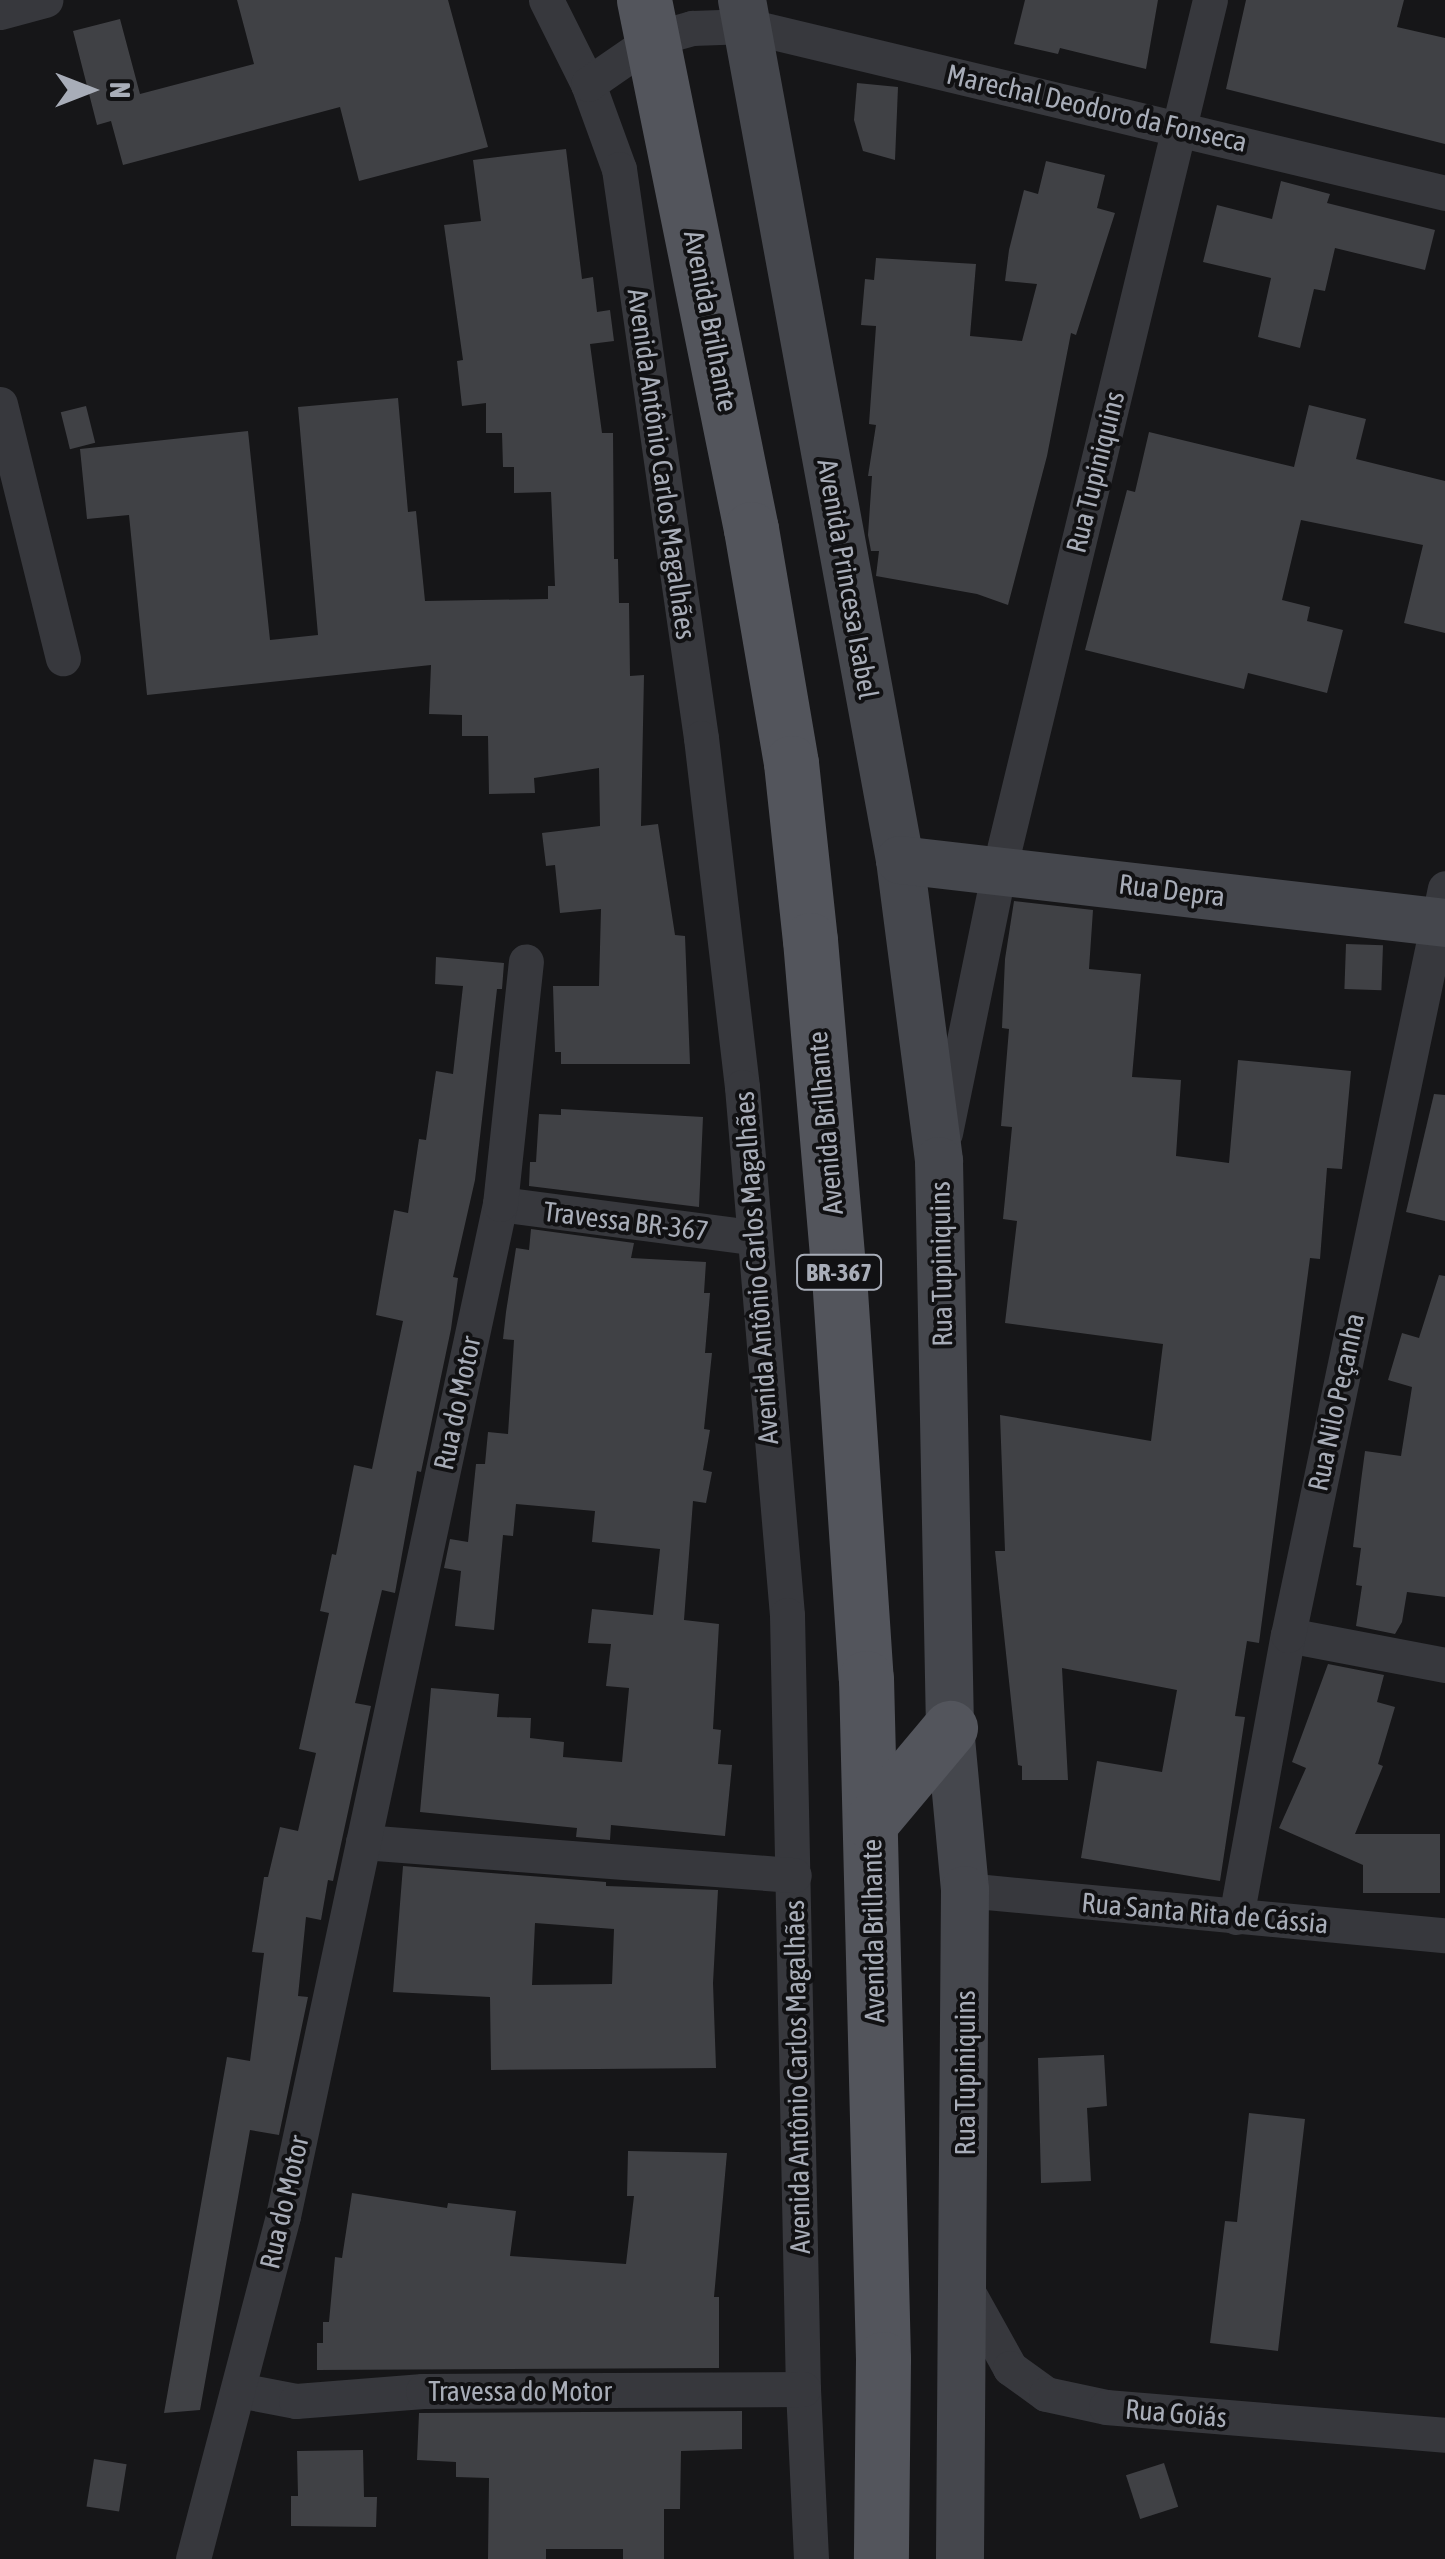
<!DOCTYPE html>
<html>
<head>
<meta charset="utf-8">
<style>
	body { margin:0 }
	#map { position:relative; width:1445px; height:2559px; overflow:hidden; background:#161618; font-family:"Asap Condensed",sans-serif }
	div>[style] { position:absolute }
	.building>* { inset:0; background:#404145; transform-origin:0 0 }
	.street>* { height:35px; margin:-17.5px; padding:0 17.5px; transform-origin:17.5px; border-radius:17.5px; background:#37383d }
	.secondary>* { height:48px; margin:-24px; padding:0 24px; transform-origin:24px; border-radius:24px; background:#45474d }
	.primary>* { height:55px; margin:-27.5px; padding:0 27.5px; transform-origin:27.5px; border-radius:27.5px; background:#53555c }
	span { translate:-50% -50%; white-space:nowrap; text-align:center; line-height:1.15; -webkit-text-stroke:8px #111113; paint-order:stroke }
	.shield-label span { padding:2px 8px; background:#111113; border:2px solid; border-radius:8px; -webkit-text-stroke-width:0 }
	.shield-label { font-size:25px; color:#a8adb8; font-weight:700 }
	.street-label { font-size:28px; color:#a8adb8 }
	.north { position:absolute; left:40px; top:40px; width:100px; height:100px; -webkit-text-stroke:8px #111113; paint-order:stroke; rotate:90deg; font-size:28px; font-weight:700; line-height:40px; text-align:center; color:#a8adb8 }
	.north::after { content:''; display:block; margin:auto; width:35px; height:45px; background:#a8adb8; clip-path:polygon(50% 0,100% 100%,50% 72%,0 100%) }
</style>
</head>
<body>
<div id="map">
	<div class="building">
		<i style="clip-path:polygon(237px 0,448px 0,488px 147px,359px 181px,340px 107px,123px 165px,111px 121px,97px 125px,73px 31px,120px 19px,140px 94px,254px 64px)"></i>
		<i style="clip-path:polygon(1025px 0,1158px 0,1146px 69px,1060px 48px,1058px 54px,1014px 44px)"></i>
		<i style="clip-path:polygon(1246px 0,1404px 0,1397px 27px,1445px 38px,1445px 144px,1226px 89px)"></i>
		<i style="clip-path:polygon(857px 83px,898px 87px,895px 160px,863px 151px,854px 120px)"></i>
		<i style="clip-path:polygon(566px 149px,582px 279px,593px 277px,597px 312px,610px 310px,614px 341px,590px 344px,602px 433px,613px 433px,614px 559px,618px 559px,619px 603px,629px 603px,630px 676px,644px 675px,641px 826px,658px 824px,675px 935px,685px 936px,690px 1064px,561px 1064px,561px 1052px,555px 1052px,553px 986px,599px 986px,601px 909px,560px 913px,555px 865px,546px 866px,542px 833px,600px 826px,599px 768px,534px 778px,535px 793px,489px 794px,488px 736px,462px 736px,462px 715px,429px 714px,431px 665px,147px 695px,129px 515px,87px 519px,80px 449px,248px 431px,270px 640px,318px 635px,298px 407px,398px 398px,408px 512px,416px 511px,425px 601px,548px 599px,548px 586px,555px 586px,551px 492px,514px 493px,514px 467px,503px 467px,502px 433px,486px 433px,486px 403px,462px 406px,457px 361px,463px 360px,444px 225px,481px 221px,473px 160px)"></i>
		<i style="clip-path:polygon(1046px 161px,1105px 175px,1097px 208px,1115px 213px,1076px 335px,1071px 333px,1047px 456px,1008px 605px,977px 594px,876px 576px,879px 551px,871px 551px,868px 535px,872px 476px,868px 476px,876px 425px,869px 424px,876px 326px,861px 325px,865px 279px,874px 280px,876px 258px,976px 264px,970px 336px,1022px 341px,1037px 284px,1005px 281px,1009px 250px,1024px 190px,1038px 194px)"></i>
		<i style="clip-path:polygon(1281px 181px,1330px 194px,1327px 203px,1435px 230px,1425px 270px,1335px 248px,1325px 291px,1314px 289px,1300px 348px,1258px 337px,1271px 278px,1203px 262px,1217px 205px,1272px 219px)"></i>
		<i style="clip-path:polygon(1309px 405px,1366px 419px,1356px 459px,1445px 481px,1445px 633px,1404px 623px,1423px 545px,1301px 520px,1282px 600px,1310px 607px,1307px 621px,1343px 630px,1327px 693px,1248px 673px,1244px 689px,1085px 650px,1127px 490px,1135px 492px,1149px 432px,1294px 467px)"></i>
		<i style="left:86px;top:406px;width:38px;height:26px;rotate:76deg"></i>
		<i style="clip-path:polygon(1014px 901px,1093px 910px,1089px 969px,1141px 974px,1132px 1077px,1181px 1080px,1176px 1156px,1229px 1163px,1238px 1060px,1351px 1071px,1342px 1169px,1327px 1168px,1320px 1259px,1310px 1258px,1259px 1643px,1247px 1641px,1235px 1716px,1245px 1717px,1220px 1881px,1081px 1858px,1097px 1761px,1162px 1772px,1177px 1690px,1062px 1668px,1068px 1780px,1022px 1780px,1022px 1766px,1018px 1765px,995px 1551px,1005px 1551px,1000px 1415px,1151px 1441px,1163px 1344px,1005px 1323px,1017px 1221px,1003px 1219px,1012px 1127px,1001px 1126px,1009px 1029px,1002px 1028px,1005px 959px)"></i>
		<i style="left:1346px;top:944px;width:37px;height:45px;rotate:2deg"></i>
		<i style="clip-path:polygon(436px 957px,504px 963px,502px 989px,497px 989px,475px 1180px,453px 1277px,458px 1278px,451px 1329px,421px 1472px,417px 1471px,395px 1593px,382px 1590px,355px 1703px,371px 1706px,333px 1881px,328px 1880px,321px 1920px,306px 1917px,298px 1996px,308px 1997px,279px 2135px,250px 2130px,200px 2410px,164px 2413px,227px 2057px,250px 2061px,264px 1953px,252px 1952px,264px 1877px,268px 1877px,280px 1827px,298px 1831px,316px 1753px,299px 1749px,329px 1613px,320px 1611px,332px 1554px,336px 1555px,354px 1465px,372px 1469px,403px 1321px,376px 1315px,394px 1210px,408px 1213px,419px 1139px,426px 1140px,436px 1071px,453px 1074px,463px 986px,435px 984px)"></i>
		<i style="clip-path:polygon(1434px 1094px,1445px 1095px,1445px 1221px,1406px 1212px)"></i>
		<i style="clip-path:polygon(561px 1109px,703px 1117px,699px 1207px,529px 1186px,530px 1162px,536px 1162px,539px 1114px,561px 1115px)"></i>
		<i style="clip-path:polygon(531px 1229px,634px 1243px,631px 1258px,706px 1262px,704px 1293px,710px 1293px,705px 1353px,712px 1353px,704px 1429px,710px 1430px,703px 1470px,712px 1472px,706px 1503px,693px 1501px,684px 1620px,719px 1624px,713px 1729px,721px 1730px,718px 1764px,732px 1765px,725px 1836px,611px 1825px,610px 1840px,576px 1837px,577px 1828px,420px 1812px,431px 1688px,499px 1694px,497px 1717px,531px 1718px,530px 1738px,564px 1742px,563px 1757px,622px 1762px,629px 1688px,606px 1686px,611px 1644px,588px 1643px,592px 1609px,653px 1615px,660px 1549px,592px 1542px,595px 1511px,516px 1504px,513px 1536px,503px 1535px,494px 1630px,455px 1626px,461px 1571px,444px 1568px,450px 1539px,468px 1542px,476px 1464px,485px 1464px,488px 1432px,508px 1434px,514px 1340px,503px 1339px,506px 1312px,516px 1248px,529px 1250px)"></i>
		<i style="clip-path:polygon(1439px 1275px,1445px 1276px,1445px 1597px,1407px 1592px,1402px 1622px,1395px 1634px,1356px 1626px,1362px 1586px,1356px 1585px,1361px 1548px,1353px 1547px,1361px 1481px,1365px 1451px,1401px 1456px,1412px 1387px,1388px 1380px,1402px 1333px,1419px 1338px)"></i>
		<i style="clip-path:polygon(1328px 1664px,1384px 1675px,1377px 1702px,1395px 1707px,1378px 1764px,1383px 1766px,1355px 1834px,1440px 1834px,1440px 1893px,1363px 1893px,1363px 1865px,1279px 1828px,1306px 1768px,1292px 1762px)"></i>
		<i style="clip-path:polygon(evenodd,403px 1866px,606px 1882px,606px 1886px,718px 1890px,713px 1983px,716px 2068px,491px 2070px,490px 1997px,393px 1992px,403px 1866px,535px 1923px,614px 1929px,612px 1984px,532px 1985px,535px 1923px)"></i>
		<i style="clip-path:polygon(1104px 2055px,1107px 2106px,1087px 2108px,1091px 2181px,1041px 2183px,1038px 2058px)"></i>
		<i style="clip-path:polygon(1249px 2113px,1305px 2119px,1278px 2351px,1210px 2343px,1225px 2221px,1237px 2222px)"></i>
		<i style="clip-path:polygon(628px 2151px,727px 2153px,714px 2297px,719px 2297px,719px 2368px,317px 2370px,317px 2343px,323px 2343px,323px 2322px,329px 2322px,335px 2257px,342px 2258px,352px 2193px,447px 2208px,448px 2203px,516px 2211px,510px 2256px,626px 2264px,634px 2196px,627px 2196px)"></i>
		<i style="clip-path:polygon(742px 2411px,742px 2449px,681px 2451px,680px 2509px,664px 2509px,664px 2559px,623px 2559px,623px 2549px,546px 2549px,546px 2559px,488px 2559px,489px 2478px,456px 2477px,456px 2462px,417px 2460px,419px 2413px)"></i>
		<i style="clip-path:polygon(363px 2450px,364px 2497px,377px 2497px,376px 2527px,291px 2526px,291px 2496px,298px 2496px,297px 2451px)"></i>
		<i style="left:94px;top:2459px;width:33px;height:48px;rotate:9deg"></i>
		<i style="left:1164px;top:2463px;width:46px;height:40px;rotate:72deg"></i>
	</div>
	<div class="street">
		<i style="left:546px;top:0;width:94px;rotate:63.4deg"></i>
		<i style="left:588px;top:84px;width:90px;rotate:70deg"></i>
		<i style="left:619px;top:169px;width:575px;rotate:81.8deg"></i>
		<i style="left:701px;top:738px;width:351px;rotate:83.3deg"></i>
		<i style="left:742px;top:1087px;width:530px;rotate:85.13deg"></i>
		<i style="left:787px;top:1615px;width:774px;rotate:88.82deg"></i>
		<i style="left:803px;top:2389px;width:170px;rotate:87.3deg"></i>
		<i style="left:0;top:12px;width:47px;rotate:-14.9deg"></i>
		<i style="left:588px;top:84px;width:79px;rotate:-34.7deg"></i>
		<i style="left:653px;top:39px;width:41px;rotate:-15.8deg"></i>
		<i style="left:692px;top:28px;width:56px;rotate:-2deg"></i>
		<i style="left:748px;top:26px;width:717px;rotate:13.47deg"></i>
		<i style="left:0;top:404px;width:262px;rotate:76.1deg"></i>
		<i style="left:945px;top:1133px;width:268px;rotate:-78.4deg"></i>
		<i style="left:999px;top:870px;width:895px;rotate:-76.37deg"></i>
		<i style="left:500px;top:1204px;width:254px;rotate:7.5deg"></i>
		<i style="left:1288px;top:1635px;width:160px;rotate:10.8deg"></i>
		<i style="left:363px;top:1842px;width:432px;rotate:4.4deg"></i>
		<i style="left:965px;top:1890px;width:482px;rotate:5.4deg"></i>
		<i style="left:1236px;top:1917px;width:287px;rotate:-79.6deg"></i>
		<i style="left:1288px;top:1635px;width:763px;rotate:-78.13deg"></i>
		<i style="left:965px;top:2287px;width:93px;rotate:60.9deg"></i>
		<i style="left:1010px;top:2368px;width:44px;rotate:35.8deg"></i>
		<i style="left:1046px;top:2394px;width:61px;rotate:12.2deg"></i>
		<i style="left:1106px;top:2407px;width:340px;rotate:4.7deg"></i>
		<i style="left:238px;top:2390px;width:59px;rotate:10.7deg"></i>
		<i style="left:296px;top:2401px;width:127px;rotate:-4.5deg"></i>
		<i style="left:423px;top:2391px;width:380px;rotate:-0.3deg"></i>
		<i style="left:193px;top:2559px;width:355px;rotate:-75.3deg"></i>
		<i style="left:283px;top:2216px;width:1035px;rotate:-77.9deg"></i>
		<i style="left:500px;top:1204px;width:244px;rotate:-83.9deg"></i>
	</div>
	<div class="secondary">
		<i style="left:742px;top:0;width:874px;rotate:79.59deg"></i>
		<i style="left:900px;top:860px;width:304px;rotate:82.6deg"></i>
		<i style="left:939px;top:1161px;width:567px;rotate:88.89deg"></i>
		<i style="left:950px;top:1728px;width:163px;rotate:84.7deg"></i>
		<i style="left:965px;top:1890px;width:669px;rotate:90.43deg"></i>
		<i style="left:900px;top:860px;width:549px;rotate:6.59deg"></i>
	</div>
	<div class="primary">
		<i style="left:644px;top:0;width:540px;rotate:78.57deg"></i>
		<i style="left:751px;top:529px;width:237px;rotate:80.3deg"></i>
		<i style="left:791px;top:763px;width:178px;rotate:83.9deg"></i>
		<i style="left:810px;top:940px;width:337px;rotate:85.1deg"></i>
		<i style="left:839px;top:1276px;width:403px;rotate:86.2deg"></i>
		<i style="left:866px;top:1678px;width:681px;rotate:88.57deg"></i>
		<i style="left:883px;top:2359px;width:200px;rotate:90.6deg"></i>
		<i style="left:871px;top:1822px;width:123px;rotate:-50deg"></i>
	</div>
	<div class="shield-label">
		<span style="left:839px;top:1272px">BR-367</span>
	</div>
	<div class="street-label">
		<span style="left:1097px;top:108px;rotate:13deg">Marechal Deodoro da Fonseca</span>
		<span style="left:711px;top:321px;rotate:79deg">Avenida Brilhante</span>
		<span style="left:662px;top:464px;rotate:82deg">Avenida Antônio Carlos Magalhães</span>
		<span style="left:1095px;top:472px;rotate:-76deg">Rua Tupiniquins</span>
		<span style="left:848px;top:579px;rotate:80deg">Avenida Princesa Isabel</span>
		<span style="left:1172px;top:890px;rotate:7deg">Rua Depra</span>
		<span style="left:825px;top:1123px;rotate:-95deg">Avenida Brilhante</span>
		<span style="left:626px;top:1221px;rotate:7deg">Travessa BR-367</span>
		<span style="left:941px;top:1264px;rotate:-91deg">Rua Tupiniquins</span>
		<span style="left:756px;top:1268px;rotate:-94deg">Avenida Antônio Carlos Magalhães</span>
		<span style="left:1336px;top:1402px;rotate:-78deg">Rua Nilo Peçanha</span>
		<span style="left:457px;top:1403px;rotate:-78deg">Rua do Motor</span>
		<span style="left:1205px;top:1913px;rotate:5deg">Rua Santa Rita de Cássia</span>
		<span style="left:873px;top:1931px;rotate:-91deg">Avenida Brilhante</span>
		<span style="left:965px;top:2073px;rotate:-90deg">Rua Tupiniquins</span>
		<span style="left:797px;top:2077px;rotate:-91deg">Avenida Antônio Carlos Magalhães</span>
		<span style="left:284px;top:2202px;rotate:-77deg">Rua do Motor</span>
		<span style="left:520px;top:2391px">Travessa do Motor</span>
		<span style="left:1176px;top:2413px;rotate:5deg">Rua Goiás</span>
	</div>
	<div class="north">N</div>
</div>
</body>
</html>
